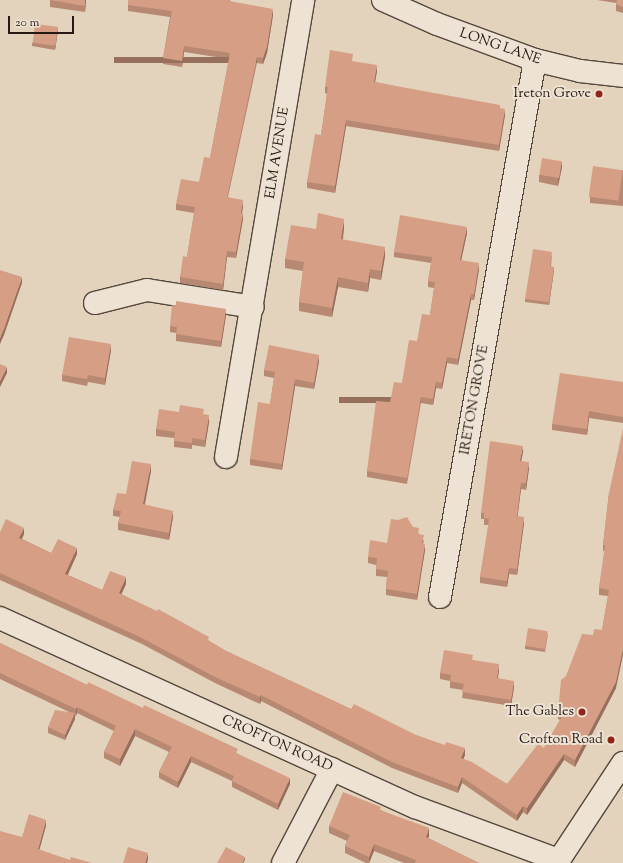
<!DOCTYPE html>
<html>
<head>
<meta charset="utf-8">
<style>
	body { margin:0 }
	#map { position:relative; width:623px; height:863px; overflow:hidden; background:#e3d3bc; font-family:"Sorts Mill Goudy",serif }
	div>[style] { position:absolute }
	.roads { filter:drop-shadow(1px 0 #54483c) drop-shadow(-1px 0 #54483c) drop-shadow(0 1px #54483c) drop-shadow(0 -1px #54483c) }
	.minor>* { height:22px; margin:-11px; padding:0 11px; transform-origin:11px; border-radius:11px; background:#ede2d3 }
	.wall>* { inset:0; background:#b88972 }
	.shaded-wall>* { inset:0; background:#966f5d; transform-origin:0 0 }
	.building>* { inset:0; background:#d69f85; transform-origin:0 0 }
	.dots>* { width:11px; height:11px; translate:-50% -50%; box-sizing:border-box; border:2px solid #ede2d3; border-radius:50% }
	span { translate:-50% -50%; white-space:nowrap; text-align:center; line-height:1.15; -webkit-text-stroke:4px #ede2d3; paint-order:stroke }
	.street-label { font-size:14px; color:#251912 }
	.poi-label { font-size:14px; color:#251912 }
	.right { translate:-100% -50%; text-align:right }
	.scale { position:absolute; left:8px; top:16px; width:66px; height:18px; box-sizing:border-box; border:2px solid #251912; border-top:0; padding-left:5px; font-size:12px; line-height:14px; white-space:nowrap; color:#251912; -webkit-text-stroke:3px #ede2d3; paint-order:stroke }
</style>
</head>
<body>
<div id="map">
	<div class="roads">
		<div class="minor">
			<i style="left:383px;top:0;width:59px;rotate:24deg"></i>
			<i style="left:437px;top:24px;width:104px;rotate:20.2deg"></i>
			<i style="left:535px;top:60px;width:46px;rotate:13.7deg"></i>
			<i style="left:580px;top:71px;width:43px;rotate:6.6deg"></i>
			<i style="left:95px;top:303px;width:54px;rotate:-14deg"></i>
			<i style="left:147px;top:290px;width:107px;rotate:9.1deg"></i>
			<i style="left:226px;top:457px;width:463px;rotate:-80.4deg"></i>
			<i style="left:440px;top:597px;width:545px;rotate:-79.97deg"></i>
			<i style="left:0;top:618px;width:456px;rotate:24.5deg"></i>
			<i style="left:415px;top:807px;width:153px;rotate:20.3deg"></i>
			<i style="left:283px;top:863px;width:106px;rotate:-62.5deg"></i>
			<i style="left:557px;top:863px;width:120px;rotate:-56.6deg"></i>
		</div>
	</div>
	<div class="wall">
		<i style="clip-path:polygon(50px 0,86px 0,85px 12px,50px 7px)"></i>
		<i style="clip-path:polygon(230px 0,230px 1px,273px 15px,267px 53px,263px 64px,257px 63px,228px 197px,243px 206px,242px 213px,243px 219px,236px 258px,227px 257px,223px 290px,180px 283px,180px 277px,187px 257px,194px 213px,176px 210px,176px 204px,199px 182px,210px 158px,229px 59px,184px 52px,182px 67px,163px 64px,163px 58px,170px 17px,128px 11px,128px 5px)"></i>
		<i style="clip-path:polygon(597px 0,623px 0,623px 13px,616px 11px,616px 3px)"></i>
		<i style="clip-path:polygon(58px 30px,55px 50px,32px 46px,32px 43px)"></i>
		<i style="clip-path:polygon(377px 71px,375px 82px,500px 108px,505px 115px,499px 151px,346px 126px,335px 193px,307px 188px,307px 182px,321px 135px,327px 94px,325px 93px,325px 87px)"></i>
		<i style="clip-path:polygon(562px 167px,558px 186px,539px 182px,539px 175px)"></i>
		<i style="clip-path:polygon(623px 170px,623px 206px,590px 203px,590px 197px)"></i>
		<i style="clip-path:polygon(344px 228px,343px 240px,385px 256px,381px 280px,370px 278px,368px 292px,338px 287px,332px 317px,299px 311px,299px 302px,303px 271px,285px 268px,285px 259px,316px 229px)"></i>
		<i style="clip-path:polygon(467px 233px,461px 260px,479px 269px,474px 300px,471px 300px,458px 365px,447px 363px,442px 389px,436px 388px,433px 405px,421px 403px,407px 484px,367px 477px,367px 471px,390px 402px,402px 383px,417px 341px,430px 315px,434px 288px,428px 287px,428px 281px,431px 263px,394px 257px,394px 252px)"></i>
		<i style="clip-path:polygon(552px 255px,551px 266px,554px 270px,549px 305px,525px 302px,525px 299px)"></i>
		<i style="clip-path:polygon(226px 315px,221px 347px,176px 341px,176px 333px,170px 332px,170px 326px)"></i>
		<i style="clip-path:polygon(111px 350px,105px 385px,88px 382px,87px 386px,62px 381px,62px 375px)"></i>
		<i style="clip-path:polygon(319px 361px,314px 389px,295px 386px,282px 470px,250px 465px,250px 459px,270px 404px,274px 378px,264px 376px,264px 370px)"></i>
		<i style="clip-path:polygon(623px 380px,623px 423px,589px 418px,587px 435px,552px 430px,552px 424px,623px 382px)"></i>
		<i style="clip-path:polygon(179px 412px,204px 414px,209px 422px,205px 447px,192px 445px,192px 449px,174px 447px,174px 438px,156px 436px,156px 429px)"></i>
		<i style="clip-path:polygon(523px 452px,521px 461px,529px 468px,526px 490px,521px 489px,517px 516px,524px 523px,517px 575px,509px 574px,507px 587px,480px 583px,480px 577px,489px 525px,484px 525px,484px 519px,481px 519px,481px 513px)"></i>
		<i style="clip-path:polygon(151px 471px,145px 505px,173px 517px,169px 540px,118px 530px,118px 523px,120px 517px,113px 516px,113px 510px,126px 494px)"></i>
		<i style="clip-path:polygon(609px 493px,616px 688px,575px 767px,564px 760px,527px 815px,523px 812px,517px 821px,462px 783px,458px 793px,392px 768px,261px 701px,260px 704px,215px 683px,142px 644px,0 580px,0 532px,24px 534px,22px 539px,51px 553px,77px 554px,68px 575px,102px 590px,126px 584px,121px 594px,209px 641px,226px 651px,351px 709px,465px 755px,463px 759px,507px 784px,544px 748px,560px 720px,558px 719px,558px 713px,566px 676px,593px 635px,602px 630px,608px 596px,599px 595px,599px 588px,605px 551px,603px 551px,603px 545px)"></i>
		<i style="clip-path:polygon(413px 527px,419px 534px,424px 541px,423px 544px,425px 550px,417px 600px,386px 595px,386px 589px,387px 577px,376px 576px,376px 565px,368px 563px,368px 557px,387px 543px)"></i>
		<i style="clip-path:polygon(548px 634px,545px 652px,525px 649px,525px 646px)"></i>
		<i style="clip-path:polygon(0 643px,87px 685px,238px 754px,290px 784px,278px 810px,232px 787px,232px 781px,191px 762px,178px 788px,159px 778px,159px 772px,169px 752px,135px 736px,120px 766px,104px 758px,104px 752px,114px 731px,77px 713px,76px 716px,75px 715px,75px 719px,65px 740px,48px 733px,48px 727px,69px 712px,0 679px)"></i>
		<i style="clip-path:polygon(473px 660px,499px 670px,498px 678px,514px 687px,511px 706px,462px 698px,463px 690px,450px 688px,450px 681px,440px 679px,440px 673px)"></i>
		<i style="clip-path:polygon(381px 810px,429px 836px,428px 838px,479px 863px,404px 863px,374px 851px,369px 863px,366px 863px,345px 853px,345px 846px,347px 841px,329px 833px,329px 826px)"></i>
	</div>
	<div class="shaded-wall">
		<i style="clip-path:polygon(85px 0,86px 0,85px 12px)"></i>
		<i style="clip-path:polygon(273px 9px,273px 15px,267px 53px,263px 64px,263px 58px)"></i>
		<i style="clip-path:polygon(58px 27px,58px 30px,55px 50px,55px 46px)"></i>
		<i style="clip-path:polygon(184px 46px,184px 52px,182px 67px,182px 61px)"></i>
		<i style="left:257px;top:57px;width:6px;height:143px;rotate:90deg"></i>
		<i style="clip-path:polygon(377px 65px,377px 71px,374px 88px,374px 82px)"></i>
		<i style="clip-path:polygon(505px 109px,505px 115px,499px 151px,499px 145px)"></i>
		<i style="clip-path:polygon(346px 120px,346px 126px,335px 193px,335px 186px)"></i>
		<i style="clip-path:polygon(562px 161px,562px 167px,558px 186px,558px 179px)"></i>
		<i style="clip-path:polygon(243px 200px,243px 206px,241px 219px,241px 213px)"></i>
		<i style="clip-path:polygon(243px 213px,243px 219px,236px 258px,236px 252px)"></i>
		<i style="clip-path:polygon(344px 219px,344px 228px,341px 248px,341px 239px)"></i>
		<i style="clip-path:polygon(467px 227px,467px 233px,460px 266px,460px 260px)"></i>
		<i style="clip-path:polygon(385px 247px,385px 256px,381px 280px,381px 271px)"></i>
		<i style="clip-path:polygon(227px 251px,227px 257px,223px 290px,223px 284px)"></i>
		<i style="clip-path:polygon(479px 263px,479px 269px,474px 300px,474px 294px)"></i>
		<i style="clip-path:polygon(554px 267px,554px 270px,549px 305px,549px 302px)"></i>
		<i style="clip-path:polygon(370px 269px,370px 278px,368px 292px,368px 283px)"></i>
		<i style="clip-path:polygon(22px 277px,22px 283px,4px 335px,0 344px,0 338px)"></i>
		<i style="clip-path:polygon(338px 277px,338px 287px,332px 317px,332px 308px)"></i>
		<i style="clip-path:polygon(471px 294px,471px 300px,458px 365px,458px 359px)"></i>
		<i style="clip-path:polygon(226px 309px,226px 315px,221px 347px,221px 341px)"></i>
		<i style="clip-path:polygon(111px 344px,111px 350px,105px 385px,105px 378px)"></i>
		<i style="clip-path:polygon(319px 355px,319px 361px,314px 389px,314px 383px)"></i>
		<i style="clip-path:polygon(447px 357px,447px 363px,442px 389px,442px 383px)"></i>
		<i style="clip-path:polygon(7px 367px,7px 373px,0 387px,0 381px)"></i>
		<i style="clip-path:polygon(295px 379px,295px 386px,282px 470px,282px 464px)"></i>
		<i style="clip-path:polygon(436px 382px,436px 388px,433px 405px,433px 399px)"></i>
		<i style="left:421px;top:397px;width:6px;height:82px;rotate:90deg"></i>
		<i style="clip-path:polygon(589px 411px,589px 418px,587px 435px,587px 429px)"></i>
		<i style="clip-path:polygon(209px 415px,209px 422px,205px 447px,205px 440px)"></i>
		<i style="clip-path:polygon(523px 446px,523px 452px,520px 467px,520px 461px)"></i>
		<i style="clip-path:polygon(529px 462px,529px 468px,526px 490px,526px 483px)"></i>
		<i style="clip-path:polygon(151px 464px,151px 471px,143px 511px,143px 504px)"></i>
		<i style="clip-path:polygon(521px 483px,521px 489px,517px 522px,517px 516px)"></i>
		<i style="clip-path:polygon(173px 511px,173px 517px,169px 540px,169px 533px)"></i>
		<i style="clip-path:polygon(524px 517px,524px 523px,517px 575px,517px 569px)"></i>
		<i style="clip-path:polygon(24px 528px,24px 534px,19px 544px,19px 538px)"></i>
		<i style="clip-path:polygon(425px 544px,425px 550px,417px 600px,417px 594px)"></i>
		<i style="clip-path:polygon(77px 548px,77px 554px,65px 580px,65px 574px)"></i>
		<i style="clip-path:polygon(509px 568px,509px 574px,507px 587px,507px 581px)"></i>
		<i style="clip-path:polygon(126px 577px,126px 584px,119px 600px,119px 593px)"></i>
		<i style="clip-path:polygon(623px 649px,623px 655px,616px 688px,575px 767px,575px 760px)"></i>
		<i style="clip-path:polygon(499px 664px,499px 670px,497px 684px,497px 678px)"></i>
		<i style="clip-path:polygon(514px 681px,514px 687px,511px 706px,511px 700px)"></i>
		<i style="clip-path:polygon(261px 695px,261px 701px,260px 704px,260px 697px)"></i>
		<i style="clip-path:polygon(77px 707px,77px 713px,76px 716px,76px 709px)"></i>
		<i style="clip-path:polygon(75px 713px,75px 719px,65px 740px,65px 735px)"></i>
		<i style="clip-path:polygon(135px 729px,135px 736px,120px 766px,120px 759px)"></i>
		<i style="clip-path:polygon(465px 748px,465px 755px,461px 765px,461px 758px)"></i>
		<i style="clip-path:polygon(564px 754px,564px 760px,527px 815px,527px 808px)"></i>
		<i style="clip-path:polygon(191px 756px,191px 762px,178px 788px,178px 782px)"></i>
		<i style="clip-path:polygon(462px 777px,462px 783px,458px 793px,458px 787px)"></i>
		<i style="clip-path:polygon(290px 778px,290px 784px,278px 810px,278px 804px)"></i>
		<i style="clip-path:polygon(523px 806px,523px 812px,517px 821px,517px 815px)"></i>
		<i style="clip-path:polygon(46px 820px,46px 826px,38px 855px,38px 849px)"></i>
		<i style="clip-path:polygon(429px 828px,429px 836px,426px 844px,426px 837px)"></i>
		<i style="clip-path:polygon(374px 844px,374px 851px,369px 863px,369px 857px)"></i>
		<i style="clip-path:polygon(148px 853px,148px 859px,147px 863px,145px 863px)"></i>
		<i style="clip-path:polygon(245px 857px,245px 860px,243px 863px,242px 863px)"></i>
	</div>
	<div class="building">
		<i style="clip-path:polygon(50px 0,85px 0,85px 6px)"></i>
		<i style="clip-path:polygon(128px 0,229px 0,229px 1px,273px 9px,267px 47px,263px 58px,257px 57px,227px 197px,243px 200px,241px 213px,243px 213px,236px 252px,227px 251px,223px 284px,180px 277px,183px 256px,187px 257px,195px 207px,176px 204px,181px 179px,199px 182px,204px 157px,210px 158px,230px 53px,184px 46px,182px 61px,163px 58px,172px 11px,128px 5px)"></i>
		<i style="clip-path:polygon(617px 0,623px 0,623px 7px,616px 4px)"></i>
		<i style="left:35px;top:24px;width:23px;height:19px;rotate:7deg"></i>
		<i style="clip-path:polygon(330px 50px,353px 54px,352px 61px,377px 65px,374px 82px,500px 105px,500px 108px,505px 109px,499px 145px,346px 120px,335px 186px,307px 182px,315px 134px,321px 135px,328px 87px,325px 87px)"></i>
		<i style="left:542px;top:158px;width:20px;height:17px;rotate:9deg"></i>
		<i style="left:593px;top:166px;width:30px;height:31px;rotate:8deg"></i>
		<i style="clip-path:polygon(318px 213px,344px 219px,341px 239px,385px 247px,381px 271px,370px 269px,368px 283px,338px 277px,332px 308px,299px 302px,304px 262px,285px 259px,291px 225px,316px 229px)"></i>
		<i style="clip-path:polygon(400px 215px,467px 227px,460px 260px,479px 263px,474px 294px,471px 294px,458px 359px,447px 357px,442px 383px,436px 382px,433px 399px,421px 397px,407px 478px,367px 471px,376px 401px,390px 402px,394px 382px,402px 383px,409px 340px,417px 341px,422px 314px,430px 315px,435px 282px,428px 281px,432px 257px,394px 252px)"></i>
		<i style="clip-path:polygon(533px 249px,552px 252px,550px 266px,554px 267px,549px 302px,525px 299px)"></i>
		<i style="clip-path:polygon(0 270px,22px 277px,4px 329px,0 338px)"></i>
		<i style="clip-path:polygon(176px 301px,226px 309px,221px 341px,176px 334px,177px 327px,170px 326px,172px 305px,176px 306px)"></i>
		<i style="clip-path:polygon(69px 337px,111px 344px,105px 378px,88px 375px,87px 379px,62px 375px)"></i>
		<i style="clip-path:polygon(269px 345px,319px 355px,314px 383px,295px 379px,282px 464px,250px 459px,258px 402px,270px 404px,275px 372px,264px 370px)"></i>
		<i style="clip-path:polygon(0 364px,7px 367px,0 381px)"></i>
		<i style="clip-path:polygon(560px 373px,623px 382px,623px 380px,623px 417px,589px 411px,587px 429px,552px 424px)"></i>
		<i style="clip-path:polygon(180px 405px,204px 409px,203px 414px,209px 415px,205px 440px,192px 438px,192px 443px,174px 441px,175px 432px,156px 429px,159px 409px,179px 412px)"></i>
		<i style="clip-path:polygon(623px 428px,623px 649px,616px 682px,575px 760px,564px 754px,527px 808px,523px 806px,517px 815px,462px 777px,458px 787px,392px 762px,261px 695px,260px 697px,215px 677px,142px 638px,0 573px,0 532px,6px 519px,24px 528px,19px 538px,51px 553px,58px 539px,77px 548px,65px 574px,102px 590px,110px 571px,126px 577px,119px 593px,157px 611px,158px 609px,209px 637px,208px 640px,226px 651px,300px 685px,351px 709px,354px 704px,416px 735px,445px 745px,446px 742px,465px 748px,461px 758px,472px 762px,507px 784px,538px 744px,544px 748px,563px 715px,558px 713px,561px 680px,566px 676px,582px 634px,593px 635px,594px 629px,602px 630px,609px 590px,599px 588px,605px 545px,603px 545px,609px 493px)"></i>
		<i style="clip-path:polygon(490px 441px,523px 446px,520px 461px,529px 462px,526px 483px,521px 483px,517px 516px,524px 517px,517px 569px,509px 568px,507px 581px,480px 577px,489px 519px,484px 518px,484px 513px,481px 513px)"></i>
		<i style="clip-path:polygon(132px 461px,151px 464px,143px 504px,173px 511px,169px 533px,118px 523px,121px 511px,113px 510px,117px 493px,126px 494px)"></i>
		<i style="clip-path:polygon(407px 517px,413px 527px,419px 528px,418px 534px,424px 535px,422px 544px,425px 544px,417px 594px,386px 589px,388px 571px,376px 569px,377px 558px,368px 557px,370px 540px,387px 543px,391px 519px,398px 520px)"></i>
		<i style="left:528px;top:628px;width:20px;height:18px;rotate:9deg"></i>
		<i style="clip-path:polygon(0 643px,87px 685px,88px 682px,143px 708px,144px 705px,238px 749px,236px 753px,290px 778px,278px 804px,232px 781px,234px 776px,191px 756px,178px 782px,159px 772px,172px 747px,135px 729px,120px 759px,104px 752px,116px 726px,77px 707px,76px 709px,0 673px)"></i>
		<i style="clip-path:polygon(444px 650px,473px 655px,472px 660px,499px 664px,497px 678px,514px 681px,511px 700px,462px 692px,464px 684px,450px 681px,451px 675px,440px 673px)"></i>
		<i style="clip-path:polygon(55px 710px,75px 713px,65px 735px,48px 727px)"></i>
		<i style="clip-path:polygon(343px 792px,381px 807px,380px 810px,429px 828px,426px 837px,479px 863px,415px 863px,416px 860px,374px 844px,369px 857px,345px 846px,350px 835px,329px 826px)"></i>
		<i style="clip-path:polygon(29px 814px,46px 820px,38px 849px,70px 860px,71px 857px,92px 863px,0 863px,0 831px,22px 837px)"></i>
		<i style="clip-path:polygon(128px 847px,148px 853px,145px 863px,123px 863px)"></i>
		<i style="clip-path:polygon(226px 847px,245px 857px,242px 863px,217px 863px)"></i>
	</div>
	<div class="dots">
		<i style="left:599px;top:94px;background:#8f2418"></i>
		<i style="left:582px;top:712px;background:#8f2418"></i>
		<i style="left:611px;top:740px;background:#8f2418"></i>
	</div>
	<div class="street-label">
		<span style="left:500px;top:47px;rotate:19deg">LONG LANE</span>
		<span style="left:278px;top:153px;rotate:-81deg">ELM AVENUE</span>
		<span style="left:475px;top:400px;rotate:-80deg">IRETON GROVE</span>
		<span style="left:277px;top:744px;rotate:24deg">CROFTON ROAD</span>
	</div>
	<div class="poi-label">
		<span class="right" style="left:591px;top:94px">Ireton Grove</span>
		<span class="right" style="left:574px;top:712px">The Gables</span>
		<span class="right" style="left:603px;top:740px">Crofton Road</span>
	</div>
	<div class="scale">20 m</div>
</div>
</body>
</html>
